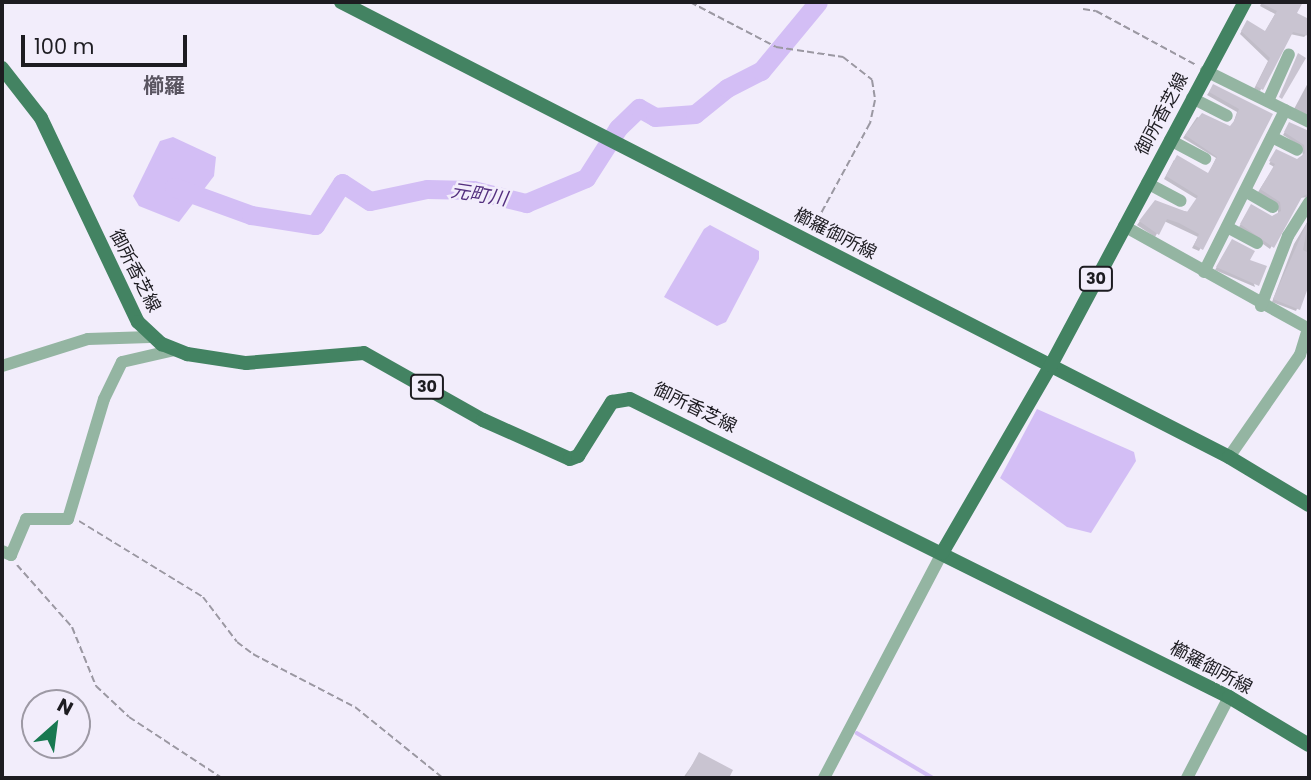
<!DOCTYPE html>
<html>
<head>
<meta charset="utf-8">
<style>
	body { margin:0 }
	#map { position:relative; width:1311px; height:780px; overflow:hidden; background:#f2edfb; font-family:Poppins,"Noto Sans JP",sans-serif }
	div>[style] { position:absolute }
	.water>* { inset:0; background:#d3bef5 }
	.shadow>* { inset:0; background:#0003 }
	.stream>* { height:3.5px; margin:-1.75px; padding:0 1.75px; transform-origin:1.75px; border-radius:1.75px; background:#d3bef5 }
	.river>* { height:19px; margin:-9.5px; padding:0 9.5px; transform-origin:9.5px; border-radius:9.5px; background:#d3bef5 }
	.building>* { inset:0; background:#c9c4d1 }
	.path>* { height:2px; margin-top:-1px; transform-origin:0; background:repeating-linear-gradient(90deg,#9b98a2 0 7px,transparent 0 10.5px) }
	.minor>* { height:12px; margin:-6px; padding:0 6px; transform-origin:6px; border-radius:6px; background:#94b5a2 }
	.major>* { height:14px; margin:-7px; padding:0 7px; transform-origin:7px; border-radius:7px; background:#438362 }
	span { translate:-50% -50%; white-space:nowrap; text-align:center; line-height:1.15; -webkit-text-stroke:5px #f2edfb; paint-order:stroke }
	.shield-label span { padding:2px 5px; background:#f2edfb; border:2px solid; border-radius:5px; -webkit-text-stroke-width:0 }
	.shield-label { font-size:16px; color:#1d1c21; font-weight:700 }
	.street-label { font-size:18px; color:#1d1c21 }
	.water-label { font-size:19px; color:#54307f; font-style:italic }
	.quarter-label { font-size:21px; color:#595460; font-weight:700 }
	.frame { position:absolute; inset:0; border:4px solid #1d1c21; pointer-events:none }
	.north { position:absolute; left:21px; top:689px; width:70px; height:70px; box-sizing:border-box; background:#f2edfb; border:2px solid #9d99a4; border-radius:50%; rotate:28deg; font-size:19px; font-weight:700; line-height:28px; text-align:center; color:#1d1c21 }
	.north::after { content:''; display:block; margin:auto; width:24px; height:32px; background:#187951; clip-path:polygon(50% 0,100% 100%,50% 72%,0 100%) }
	.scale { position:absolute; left:21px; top:35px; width:166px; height:32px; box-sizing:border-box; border:4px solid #1d1c21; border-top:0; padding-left:9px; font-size:21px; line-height:24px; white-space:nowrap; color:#1d1c21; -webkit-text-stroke:5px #f2edfb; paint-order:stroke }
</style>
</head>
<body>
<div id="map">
	<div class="water">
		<i style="clip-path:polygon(173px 137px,216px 157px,214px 176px,179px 222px,139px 206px,133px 196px,160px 141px)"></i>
		<i style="clip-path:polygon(710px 225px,759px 251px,759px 259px,726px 322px,717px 326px,664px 297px,704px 229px)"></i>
		<i style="clip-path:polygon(1037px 409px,1134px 452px,1136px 461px,1091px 533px,1067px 527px,1000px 478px)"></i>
	</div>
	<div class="shadow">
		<i style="clip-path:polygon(1262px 2px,1301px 2px,1295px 13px,1309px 21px,1309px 32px,1304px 37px,1290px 34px,1260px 91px,1254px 89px,1268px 61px,1240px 34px,1245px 25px,1265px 32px,1275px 14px,1260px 6px)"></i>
		<i style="clip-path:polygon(1309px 81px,1309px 117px,1294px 109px)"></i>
		<i style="clip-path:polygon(1213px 86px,1270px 115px,1199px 251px,1192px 248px,1198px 237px,1164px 221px,1155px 237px,1137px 225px,1152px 205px,1189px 212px,1197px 199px,1164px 179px,1174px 160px,1208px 175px,1216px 158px,1183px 138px,1197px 117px,1230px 128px,1233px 124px,1237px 112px,1207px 95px)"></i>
		<i style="clip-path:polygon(1289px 124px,1309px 133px,1309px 197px,1299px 198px,1270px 249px,1239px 227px,1249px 209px,1272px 218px,1278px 215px,1278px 205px,1258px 192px,1274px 167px,1269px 164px,1277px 151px,1297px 161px,1303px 158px,1302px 147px,1283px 135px)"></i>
		<i style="clip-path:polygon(1309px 219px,1309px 266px,1305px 275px,1309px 282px,1296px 311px,1272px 302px,1294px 244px)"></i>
		<i style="clip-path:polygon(1230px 244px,1247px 261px,1255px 287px,1215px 270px)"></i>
		<i style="clip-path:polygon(700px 754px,731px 770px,727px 778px,683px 778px)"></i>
	</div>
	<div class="stream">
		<i style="left:857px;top:733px;width:88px;rotate:30.6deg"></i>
	</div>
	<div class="river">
		<i style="left:174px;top:187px;width:82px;rotate:20deg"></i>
		<i style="left:251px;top:215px;width:65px;rotate:8.9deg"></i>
		<i style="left:315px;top:225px;width:50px;rotate:-57.3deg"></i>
		<i style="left:342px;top:183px;width:33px;rotate:33deg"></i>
		<i style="left:370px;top:201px;width:58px;rotate:-11.9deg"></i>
		<i style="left:427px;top:189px;width:46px;rotate:1.2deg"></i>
		<i style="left:473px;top:190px;width:55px;rotate:13.8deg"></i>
		<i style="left:526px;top:203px;width:65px;rotate:-22.6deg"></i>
		<i style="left:586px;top:178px;width:59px;rotate:-57.4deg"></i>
		<i style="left:618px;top:128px;width:29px;rotate:-44deg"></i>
		<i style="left:639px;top:108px;width:18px;rotate:29deg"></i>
		<i style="left:655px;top:117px;width:40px;rotate:-4.3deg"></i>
		<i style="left:695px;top:114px;width:41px;rotate:-39.1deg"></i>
		<i style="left:727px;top:88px;width:38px;rotate:-27deg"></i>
		<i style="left:761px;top:71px;width:89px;rotate:-50.4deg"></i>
	</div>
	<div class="building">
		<i style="clip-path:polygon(1259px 2px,1303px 2px,1297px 13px,1309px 19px,1309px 36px,1293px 32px,1263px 90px,1256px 86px,1270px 58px,1241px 31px,1247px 20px,1265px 31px,1277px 11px)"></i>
		<i style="clip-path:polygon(1298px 53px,1306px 58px,1282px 99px,1279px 97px)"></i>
		<i style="clip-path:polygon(1213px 84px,1273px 114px,1203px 250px,1194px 245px,1199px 234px,1179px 223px,1167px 219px,1159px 235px,1139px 221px,1155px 200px,1187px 212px,1198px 196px,1166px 176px,1177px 155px,1208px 173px,1217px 157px,1185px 135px,1202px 113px,1230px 126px,1234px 121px,1239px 109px,1209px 92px)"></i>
		<i style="clip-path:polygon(1289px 122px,1309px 131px,1309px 193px,1302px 197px,1274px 248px,1240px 224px,1251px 204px,1272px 216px,1281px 211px,1280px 202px,1260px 189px,1275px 164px,1269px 161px,1276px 149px,1297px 159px,1305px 153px,1304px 145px,1284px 132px)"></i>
		<i style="clip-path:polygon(1309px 218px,1303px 250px,1309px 253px,1309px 285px,1300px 310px,1273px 299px)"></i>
		<i style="clip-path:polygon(1232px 239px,1255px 251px,1250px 260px,1267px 266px,1259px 286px,1216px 267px)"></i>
		<i style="clip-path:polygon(699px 752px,733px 770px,729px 778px,685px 778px)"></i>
	</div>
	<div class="path">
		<i style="left:690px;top:2px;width:97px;rotate:27.6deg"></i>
		<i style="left:776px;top:47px;width:68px;rotate:8.5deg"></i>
		<i style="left:843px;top:57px;width:37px;rotate:38deg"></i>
		<i style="left:872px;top:80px;width:20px;rotate:81deg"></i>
		<i style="left:875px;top:100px;width:24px;rotate:102deg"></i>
		<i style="left:870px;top:123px;width:122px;rotate:118.5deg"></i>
		<i style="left:1083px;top:9px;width:13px;rotate:9deg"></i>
		<i style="left:1096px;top:11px;width:114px;rotate:28.4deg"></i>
		<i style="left:79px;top:521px;width:145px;rotate:31.5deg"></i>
		<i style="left:203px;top:597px;width:56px;rotate:52.9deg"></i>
		<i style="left:237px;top:642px;width:20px;rotate:37deg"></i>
		<i style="left:253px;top:654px;width:115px;rotate:27.5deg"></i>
		<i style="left:355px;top:707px;width:113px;rotate:38.9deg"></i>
		<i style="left:17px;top:565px;width:83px;rotate:48.4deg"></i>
		<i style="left:72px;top:627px;width:64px;rotate:67.9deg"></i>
		<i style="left:96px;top:686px;width:45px;rotate:43.2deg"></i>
		<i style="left:129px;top:717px;width:111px;rotate:33.3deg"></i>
	</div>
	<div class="minor">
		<i style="left:1206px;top:71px;width:115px;rotate:26.3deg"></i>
		<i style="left:1192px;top:98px;width:39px;rotate:27deg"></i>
		<i style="left:1268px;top:101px;width:51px;rotate:-65.9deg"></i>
		<i style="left:1272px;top:137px;width:28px;rotate:27deg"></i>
		<i style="left:1170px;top:140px;width:40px;rotate:28deg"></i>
		<i style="left:1147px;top:183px;width:38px;rotate:28deg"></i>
		<i style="left:1245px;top:191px;width:32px;rotate:30deg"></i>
		<i style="left:1124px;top:226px;width:212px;rotate:29.1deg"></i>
		<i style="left:1227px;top:227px;width:34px;rotate:28deg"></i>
		<i style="left:1204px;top:272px;width:181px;rotate:-63.4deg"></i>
		<i style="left:1261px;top:306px;width:75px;rotate:-68.9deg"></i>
		<i style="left:1288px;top:236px;width:40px;rotate:-58deg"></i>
		<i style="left:2px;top:366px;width:90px;rotate:-17.4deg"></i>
		<i style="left:88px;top:339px;width:62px;rotate:-1.8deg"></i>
		<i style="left:1229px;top:457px;width:124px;rotate:-55.2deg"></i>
		<i style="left:1300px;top:355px;width:28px;rotate:-73deg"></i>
		<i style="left:2px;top:551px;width:10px;rotate:24deg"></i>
		<i style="left:11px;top:555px;width:39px;rotate:-67deg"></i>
		<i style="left:26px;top:519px;width:42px"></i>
		<i style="left:68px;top:519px;width:125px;rotate:-73.3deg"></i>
		<i style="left:104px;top:399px;width:41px;rotate:-64.1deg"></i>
		<i style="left:122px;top:362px;width:53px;rotate:-13deg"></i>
		<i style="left:824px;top:778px;width:254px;rotate:-62.3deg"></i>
		<i style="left:1187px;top:778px;width:91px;rotate:-62.6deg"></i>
	</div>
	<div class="major">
		<i style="left:341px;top:2px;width:998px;rotate:27.13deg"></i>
		<i style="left:1229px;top:457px;width:93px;rotate:31deg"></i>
		<i style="left:2px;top:68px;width:63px;rotate:52deg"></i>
		<i style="left:41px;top:118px;width:226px;rotate:64.6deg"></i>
		<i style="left:138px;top:322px;width:33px;rotate:43deg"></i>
		<i style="left:162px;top:344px;width:27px;rotate:22deg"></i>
		<i style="left:187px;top:354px;width:60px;rotate:8.7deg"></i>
		<i style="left:246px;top:363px;width:118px;rotate:-4.8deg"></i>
		<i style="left:364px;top:353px;width:137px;rotate:29.4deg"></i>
		<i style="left:483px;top:420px;width:95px;rotate:24.1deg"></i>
		<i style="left:570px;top:459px;width:9px;rotate:-21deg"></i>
		<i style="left:578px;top:456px;width:64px;rotate:-57.8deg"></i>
		<i style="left:612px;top:402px;width:18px;rotate:-9deg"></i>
		<i style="left:630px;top:399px;width:669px;rotate:26.45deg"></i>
		<i style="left:1229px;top:697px;width:93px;rotate:31deg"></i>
		<i style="left:942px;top:553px;width:217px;rotate:-59.9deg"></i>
		<i style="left:1051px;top:365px;width:412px;rotate:-61.9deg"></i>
	</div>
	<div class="shield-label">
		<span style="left:1096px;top:279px">30</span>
		<span style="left:427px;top:387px">30</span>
	</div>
	<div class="street-label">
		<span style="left:1162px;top:114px;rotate:-62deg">御所香芝線</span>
		<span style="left:835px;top:234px;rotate:27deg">櫛羅御所線</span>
		<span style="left:135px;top:271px;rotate:63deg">御所香芝線</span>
		<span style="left:695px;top:408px;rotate:26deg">御所香芝線</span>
		<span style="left:1211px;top:668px;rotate:28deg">櫛羅御所線</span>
	</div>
	<div class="water-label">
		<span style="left:479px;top:195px;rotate:9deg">元町川</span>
	</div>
	<div class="quarter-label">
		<span style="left:164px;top:86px">櫛羅</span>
	</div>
	<div class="frame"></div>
	<div class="north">N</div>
	<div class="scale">100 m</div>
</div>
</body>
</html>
